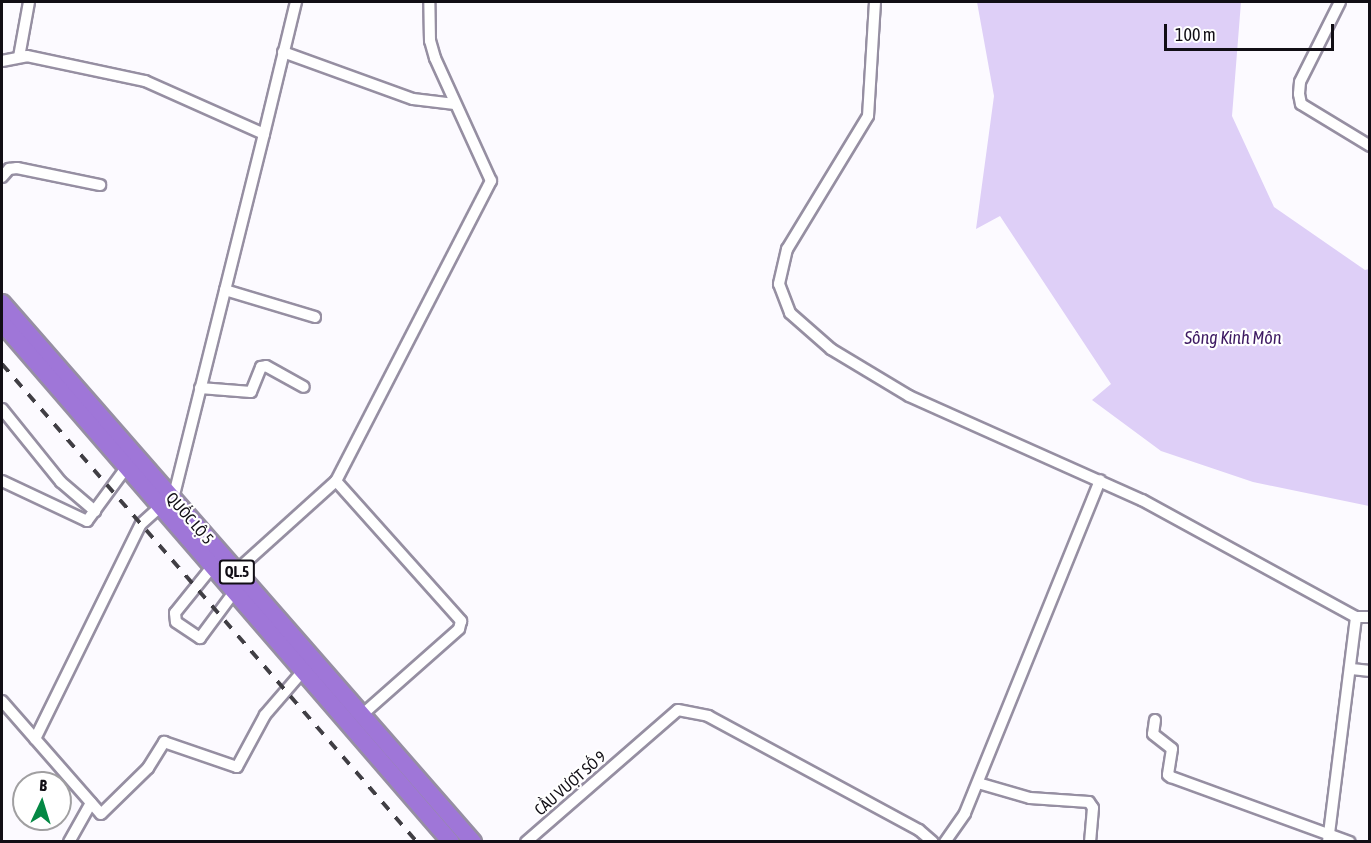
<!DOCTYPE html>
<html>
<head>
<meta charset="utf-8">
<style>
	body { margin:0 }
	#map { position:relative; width:1371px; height:843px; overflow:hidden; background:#fcfaff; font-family:"Asap Condensed",sans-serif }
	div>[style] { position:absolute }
	.water>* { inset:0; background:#decff7 }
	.roads { filter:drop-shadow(2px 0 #968fa2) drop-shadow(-2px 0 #968fa2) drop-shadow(0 2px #968fa2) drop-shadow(0 -2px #968fa2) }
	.minor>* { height:10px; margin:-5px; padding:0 5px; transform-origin:5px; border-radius:5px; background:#fff }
	.highway>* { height:16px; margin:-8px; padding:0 8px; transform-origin:8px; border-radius:8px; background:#9f76d8 }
	.rail>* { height:4px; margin-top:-2px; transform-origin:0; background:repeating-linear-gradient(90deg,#403e44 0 10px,transparent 0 20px) }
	span { translate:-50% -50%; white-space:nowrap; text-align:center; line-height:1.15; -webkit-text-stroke:4.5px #fff; paint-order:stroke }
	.shield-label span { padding:2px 4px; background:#fff; border:2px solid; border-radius:4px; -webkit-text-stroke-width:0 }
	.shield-label { font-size:15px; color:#110e15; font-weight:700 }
	.street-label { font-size:16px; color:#110e15 }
	.water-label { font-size:18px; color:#3e1a63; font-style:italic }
	.frame { position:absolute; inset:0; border:3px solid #110e15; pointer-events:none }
	.north { position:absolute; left:12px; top:771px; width:60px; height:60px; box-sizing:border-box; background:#fff; border:2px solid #a09fa1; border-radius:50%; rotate:4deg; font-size:16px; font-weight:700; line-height:24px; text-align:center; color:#110e15 }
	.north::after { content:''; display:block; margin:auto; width:21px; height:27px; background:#048844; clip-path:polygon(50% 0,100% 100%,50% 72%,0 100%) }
	.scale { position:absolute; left:1164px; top:24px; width:170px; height:27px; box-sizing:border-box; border:3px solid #110e15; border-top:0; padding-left:8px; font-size:18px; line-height:21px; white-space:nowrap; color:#110e15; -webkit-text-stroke:4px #fff; paint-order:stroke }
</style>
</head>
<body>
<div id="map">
	<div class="water">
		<i style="clip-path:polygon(977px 2px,1241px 2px,1232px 116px,1274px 207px,1365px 270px,1369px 269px,1369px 506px,1253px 482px,1161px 451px,1092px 400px,1111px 384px,1000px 216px,976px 229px,994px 96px)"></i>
	</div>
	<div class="roads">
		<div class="minor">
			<i style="left:875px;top:2px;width:114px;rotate:93.5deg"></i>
			<i style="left:868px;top:116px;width:156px;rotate:121.3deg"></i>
			<i style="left:787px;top:249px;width:36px;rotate:103deg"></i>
			<i style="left:779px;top:284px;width:31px;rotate:69deg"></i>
			<i style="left:790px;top:313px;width:55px;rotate:41.3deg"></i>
			<i style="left:831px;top:349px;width:91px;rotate:31.1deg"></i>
			<i style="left:909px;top:396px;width:255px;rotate:24.1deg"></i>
			<i style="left:1142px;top:500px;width:244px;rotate:28.7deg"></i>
			<i style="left:1356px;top:617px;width:14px"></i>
			<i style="left:1340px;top:2px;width:89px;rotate:116.6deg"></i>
			<i style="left:1300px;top:82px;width:12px;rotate:95deg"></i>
			<i style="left:1299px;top:94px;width:10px;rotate:79deg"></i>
			<i style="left:1301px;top:104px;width:81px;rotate:31.3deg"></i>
			<i style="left:283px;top:52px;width:138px;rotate:19.9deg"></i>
			<i style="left:413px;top:99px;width:42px;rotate:6.8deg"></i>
			<i style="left:19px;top:57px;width:56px;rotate:-79.7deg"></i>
			<i style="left:2px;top:61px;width:25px;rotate:-11deg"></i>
			<i style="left:27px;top:56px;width:121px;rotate:12deg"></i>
			<i style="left:145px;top:81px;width:130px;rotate:24deg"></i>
			<i style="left:264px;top:134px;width:376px;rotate:104deg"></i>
			<i style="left:264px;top:134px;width:136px;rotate:-76.4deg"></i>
			<i style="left:2px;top:177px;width:11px;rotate:-49deg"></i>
			<i style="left:9px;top:169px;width:8px;rotate:-7deg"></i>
			<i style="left:17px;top:168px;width:85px;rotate:11.6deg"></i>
			<i style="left:225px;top:290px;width:94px;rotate:16.7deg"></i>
			<i style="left:200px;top:388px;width:51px;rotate:4.5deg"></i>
			<i style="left:251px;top:392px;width:27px;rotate:-68deg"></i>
			<i style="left:261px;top:367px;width:5px;rotate:-11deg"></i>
			<i style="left:266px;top:366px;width:43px;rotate:28.9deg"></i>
			<i style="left:2px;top:409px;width:94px;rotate:51.1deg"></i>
			<i style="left:61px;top:482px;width:45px;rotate:40.5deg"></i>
			<i style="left:2px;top:481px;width:94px;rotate:25.2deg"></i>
			<i style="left:87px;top:521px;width:66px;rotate:-53.7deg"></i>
			<i style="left:336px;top:481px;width:188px;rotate:48.2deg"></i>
			<i style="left:461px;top:621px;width:8px;rotate:104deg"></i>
			<i style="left:459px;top:629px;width:128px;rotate:138.5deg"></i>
			<i style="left:212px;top:567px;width:59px;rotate:128.8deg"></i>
			<i style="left:175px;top:613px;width:9px;rotate:84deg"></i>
			<i style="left:176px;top:622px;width:29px;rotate:34deg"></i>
			<i style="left:200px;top:638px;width:57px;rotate:-53.5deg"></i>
			<i style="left:236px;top:571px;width:135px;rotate:-42deg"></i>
			<i style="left:336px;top:481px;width:338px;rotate:-62.7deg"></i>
			<i style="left:491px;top:181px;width:135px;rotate:-114.5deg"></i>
			<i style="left:435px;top:58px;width:18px;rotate:-106deg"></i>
			<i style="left:430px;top:41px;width:39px;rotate:-91deg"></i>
			<i style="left:1352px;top:669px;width:18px;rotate:6deg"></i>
			<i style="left:2px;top:701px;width:150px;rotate:48.8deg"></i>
			<i style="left:101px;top:814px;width:66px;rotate:-44.4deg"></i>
			<i style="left:148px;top:768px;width:31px;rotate:-58deg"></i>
			<i style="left:164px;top:742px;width:77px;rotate:18.9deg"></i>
			<i style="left:237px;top:767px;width:59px;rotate:-61.7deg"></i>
			<i style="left:265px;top:715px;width:58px;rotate:-49.2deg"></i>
			<i style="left:1155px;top:720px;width:14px;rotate:98deg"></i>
			<i style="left:1153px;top:734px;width:24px;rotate:38deg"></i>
			<i style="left:1172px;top:749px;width:26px;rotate:99deg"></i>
			<i style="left:1168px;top:775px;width:4px;rotate:34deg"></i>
			<i style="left:1171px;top:777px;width:190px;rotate:20deg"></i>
			<i style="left:35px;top:739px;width:240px;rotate:-63.8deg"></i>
			<i style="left:141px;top:524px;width:25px;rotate:-42deg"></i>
			<i style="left:978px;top:783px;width:54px;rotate:16.1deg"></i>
			<i style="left:1030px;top:798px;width:59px;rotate:3.9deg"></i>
			<i style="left:1089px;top:802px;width:7px;rotate:56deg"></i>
			<i style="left:1093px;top:808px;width:34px;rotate:95deg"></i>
			<i style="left:69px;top:842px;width:45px;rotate:-60.6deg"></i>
			<i style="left:526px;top:842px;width:201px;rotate:-41deg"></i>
			<i style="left:678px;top:710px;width:31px;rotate:11deg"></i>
			<i style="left:708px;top:716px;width:240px;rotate:28.4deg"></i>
			<i style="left:919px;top:830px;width:18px;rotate:41deg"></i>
			<i style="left:945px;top:842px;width:35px;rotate:-55deg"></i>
			<i style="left:965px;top:813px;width:359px;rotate:-67.9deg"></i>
			<i style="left:1328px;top:842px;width:227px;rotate:-82.9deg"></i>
		</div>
		<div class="highway">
			<i style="left:2px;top:303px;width:716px;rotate:48.85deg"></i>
			<i style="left:2px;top:323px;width:686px;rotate:49.14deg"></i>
		</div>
	</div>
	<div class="rail">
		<i style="left:2px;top:364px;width:633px;rotate:49.04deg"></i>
	</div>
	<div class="shield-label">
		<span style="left:237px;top:572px">QL.5</span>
	</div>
	<div class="street-label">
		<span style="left:190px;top:518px;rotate:49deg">QUỐC LỘ 5</span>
		<span style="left:570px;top:783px;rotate:-41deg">CẦU VƯỢT SỐ 9</span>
	</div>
	<div class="water-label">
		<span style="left:1233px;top:338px">Sông Kinh Môn</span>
	</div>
	<div class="frame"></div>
	<div class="north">B</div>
	<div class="scale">100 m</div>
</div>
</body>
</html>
